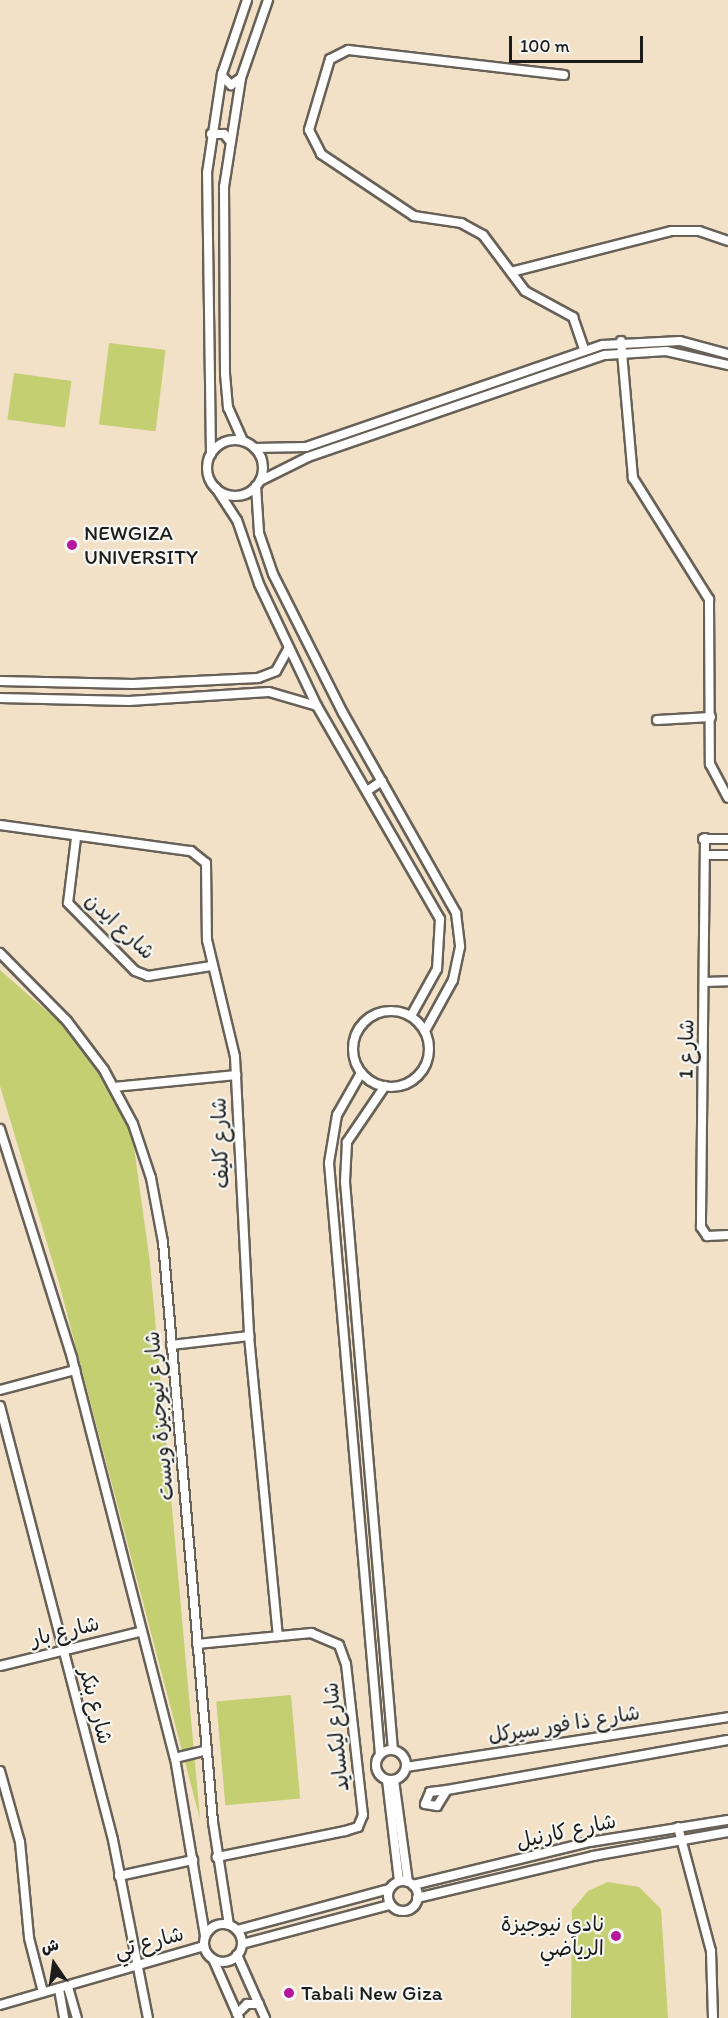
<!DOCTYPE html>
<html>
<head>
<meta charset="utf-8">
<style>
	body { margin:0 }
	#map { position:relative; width:728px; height:2018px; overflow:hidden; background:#f2e1c7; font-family:Itim,"Playpen Sans Arabic",sans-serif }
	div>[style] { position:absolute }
	.green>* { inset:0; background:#c3cf70; transform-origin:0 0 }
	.roads { filter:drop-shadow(2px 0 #676158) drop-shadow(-2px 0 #676158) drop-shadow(0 2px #676158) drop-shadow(0 -2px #676158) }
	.minor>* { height:8px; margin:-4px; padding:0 4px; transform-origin:4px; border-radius:4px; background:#fff }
	.minor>.ring { margin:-4px; padding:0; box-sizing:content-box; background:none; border:8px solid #fff; border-radius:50% }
	.dots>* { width:16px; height:16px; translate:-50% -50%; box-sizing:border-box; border:3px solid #f6f6f2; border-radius:50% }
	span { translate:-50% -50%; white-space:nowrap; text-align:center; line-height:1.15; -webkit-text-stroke:4.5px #f6f6f2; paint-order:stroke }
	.poi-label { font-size:21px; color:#1c1c1c }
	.left { translate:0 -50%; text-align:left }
	.right { translate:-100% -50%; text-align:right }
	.street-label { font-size:21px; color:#1c1c1c }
	.north { position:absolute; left:24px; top:1934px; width:60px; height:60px; -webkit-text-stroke:4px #f6f6f2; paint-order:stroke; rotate:347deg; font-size:16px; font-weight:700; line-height:24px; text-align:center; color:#1c1c1c }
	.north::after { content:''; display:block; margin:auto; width:21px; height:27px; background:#1c1c1c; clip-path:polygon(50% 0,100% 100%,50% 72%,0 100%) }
	.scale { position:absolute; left:509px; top:36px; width:134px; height:27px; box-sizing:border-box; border:3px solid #1c1c1c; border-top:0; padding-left:8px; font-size:18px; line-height:21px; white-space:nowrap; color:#1c1c1c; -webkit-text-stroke:4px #f6f6f2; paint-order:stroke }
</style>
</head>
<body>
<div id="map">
	<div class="green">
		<i style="left:109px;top:343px;width:57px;height:82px;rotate:7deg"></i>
		<i style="left:14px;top:373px;width:58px;height:47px;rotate:8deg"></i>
		<i style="clip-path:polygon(0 970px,97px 1055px,133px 1140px,150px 1263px,200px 1819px,59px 1283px,0 1086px)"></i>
		<i style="left:291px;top:1695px;width:104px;height:75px;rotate:85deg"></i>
		<i style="clip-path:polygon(608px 1882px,639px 1887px,661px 1909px,668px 2018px,571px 2018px,572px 1910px,588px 1891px)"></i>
	</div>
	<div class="roads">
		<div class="minor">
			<i style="left:564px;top:75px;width:217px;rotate:-173.4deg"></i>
			<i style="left:348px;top:50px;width:20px;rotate:153deg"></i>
			<i style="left:330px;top:59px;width:74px;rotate:106.5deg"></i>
			<i style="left:309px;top:130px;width:27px;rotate:63deg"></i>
			<i style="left:321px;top:154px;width:112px;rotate:33.7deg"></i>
			<i style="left:414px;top:216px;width:48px;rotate:8.5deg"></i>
			<i style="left:461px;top:223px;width:25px;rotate:29deg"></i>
			<i style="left:483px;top:235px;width:70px;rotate:53.1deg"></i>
			<i style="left:525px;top:291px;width:55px;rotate:28.4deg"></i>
			<i style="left:573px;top:317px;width:34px;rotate:71deg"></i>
			<i style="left:222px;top:76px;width:13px;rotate:45deg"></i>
			<i style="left:231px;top:85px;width:12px;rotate:-35deg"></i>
			<i style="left:211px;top:134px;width:13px"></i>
			<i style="left:224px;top:134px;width:9px;rotate:49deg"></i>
			<i style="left:511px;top:272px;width:166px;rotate:-14.3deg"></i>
			<i style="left:672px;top:231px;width:27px"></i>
			<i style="left:699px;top:231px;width:31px;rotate:19deg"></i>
			<i style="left:621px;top:341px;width:138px;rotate:85deg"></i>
			<i style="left:633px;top:478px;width:143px;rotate:57.9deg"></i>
			<i style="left:709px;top:599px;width:165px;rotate:89.7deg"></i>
			<i style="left:710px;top:764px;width:38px;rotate:62deg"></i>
			<i class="ring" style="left:207px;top:440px;width:48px;height:48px"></i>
			<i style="left:243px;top:441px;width:36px;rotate:-114deg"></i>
			<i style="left:228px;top:408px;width:34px;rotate:-95deg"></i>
			<i style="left:225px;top:374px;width:187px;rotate:-90.3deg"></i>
			<i style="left:224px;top:187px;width:110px;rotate:-81.1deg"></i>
			<i style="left:241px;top:78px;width:83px;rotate:-70.9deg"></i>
			<i style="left:255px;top:448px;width:51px;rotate:-1.1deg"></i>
			<i style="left:306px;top:447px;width:314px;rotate:-19deg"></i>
			<i style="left:603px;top:345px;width:77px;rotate:-3deg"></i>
			<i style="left:680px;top:341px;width:50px;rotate:15.2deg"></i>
			<i style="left:211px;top:454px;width:281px;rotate:-90.8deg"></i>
			<i style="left:207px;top:173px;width:100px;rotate:-81.4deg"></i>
			<i style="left:222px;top:74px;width:78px;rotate:-71.3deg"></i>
			<i style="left:260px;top:481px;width:54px;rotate:-26.6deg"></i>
			<i style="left:308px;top:457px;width:314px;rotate:-19deg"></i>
			<i style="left:605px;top:355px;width:61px;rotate:-3.8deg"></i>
			<i style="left:666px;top:351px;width:64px;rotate:12.7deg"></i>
			<i style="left:256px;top:486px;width:47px;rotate:86.3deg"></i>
			<i style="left:259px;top:533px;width:43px;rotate:71.1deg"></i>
			<i style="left:273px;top:574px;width:156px;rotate:63.3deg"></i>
			<i style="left:343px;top:713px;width:230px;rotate:60.5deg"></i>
			<i style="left:456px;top:913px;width:34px;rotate:83deg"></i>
			<i style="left:460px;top:947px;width:34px;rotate:102deg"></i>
			<i style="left:453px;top:980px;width:58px;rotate:118.8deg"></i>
			<i style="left:216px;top:488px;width:38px;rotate:57deg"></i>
			<i style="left:237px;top:520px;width:68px;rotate:71deg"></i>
			<i style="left:259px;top:584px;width:135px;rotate:64.6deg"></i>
			<i style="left:317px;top:706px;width:246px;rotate:60deg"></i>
			<i style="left:440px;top:919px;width:50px;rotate:93.4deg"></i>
			<i style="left:437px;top:969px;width:54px;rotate:119deg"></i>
			<i style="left:0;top:681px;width:133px;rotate:1.3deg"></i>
			<i style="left:133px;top:684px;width:125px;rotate:-2.7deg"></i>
			<i style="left:258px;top:678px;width:19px;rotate:-21deg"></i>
			<i style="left:276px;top:671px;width:26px;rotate:-61deg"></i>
			<i style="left:0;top:698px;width:129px;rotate:1.3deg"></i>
			<i style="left:129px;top:701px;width:140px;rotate:-3.7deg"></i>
			<i style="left:269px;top:692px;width:50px;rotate:16.3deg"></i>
			<i style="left:657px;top:720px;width:54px;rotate:-3.2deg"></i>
			<i style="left:367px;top:791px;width:18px;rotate:-34deg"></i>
			<i style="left:0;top:825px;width:193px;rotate:7.8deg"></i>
			<i style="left:191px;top:851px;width:19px;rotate:39deg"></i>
			<i style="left:206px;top:863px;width:77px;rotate:89.3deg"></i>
			<i style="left:207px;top:940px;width:120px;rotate:76.5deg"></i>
			<i style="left:235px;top:1057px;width:279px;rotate:87.1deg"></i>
			<i style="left:249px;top:1336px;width:301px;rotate:84.5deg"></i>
			<i style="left:76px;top:838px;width:65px;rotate:97deg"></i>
			<i style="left:68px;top:903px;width:95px;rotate:45.4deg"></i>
			<i style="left:135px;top:971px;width:14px;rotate:21deg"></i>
			<i style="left:148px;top:976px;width:64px;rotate:-9deg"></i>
			<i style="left:705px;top:838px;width:389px;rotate:90.6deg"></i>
			<i style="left:701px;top:1227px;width:11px;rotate:56deg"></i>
			<i style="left:707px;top:1236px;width:21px;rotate:-3deg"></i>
			<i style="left:703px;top:839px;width:25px"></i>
			<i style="left:705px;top:855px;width:23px"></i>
			<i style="left:0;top:953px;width:95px;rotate:45.4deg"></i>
			<i style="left:67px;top:1021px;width:61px;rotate:52.9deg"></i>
			<i style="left:104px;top:1070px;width:61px;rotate:61.8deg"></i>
			<i style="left:133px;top:1124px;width:57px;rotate:71.6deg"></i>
			<i style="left:151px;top:1178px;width:65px;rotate:79.4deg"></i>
			<i style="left:163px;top:1242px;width:582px;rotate:85.07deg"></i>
			<i style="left:213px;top:1822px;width:104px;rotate:81.2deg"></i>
			<i style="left:705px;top:982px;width:23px;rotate:-2deg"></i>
			<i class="ring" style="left:353px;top:1011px;width:68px;height:68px"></i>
			<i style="left:361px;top:1073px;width:48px;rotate:119.7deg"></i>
			<i style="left:337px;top:1115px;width:49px;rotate:99.5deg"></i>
			<i style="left:329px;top:1163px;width:593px;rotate:85.07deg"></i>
			<i style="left:385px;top:1086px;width:68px;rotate:124.2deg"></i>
			<i style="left:347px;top:1142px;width:40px;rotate:92.9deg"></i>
			<i style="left:345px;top:1182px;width:570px;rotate:85.17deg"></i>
			<i style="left:114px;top:1087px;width:123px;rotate:-5.6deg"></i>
			<i style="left:0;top:1129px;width:240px;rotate:72.5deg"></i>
			<i style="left:72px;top:1358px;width:413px;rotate:75.6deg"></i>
			<i style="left:175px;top:1758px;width:181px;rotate:80.4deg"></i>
			<i style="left:171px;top:1345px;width:79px;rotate:-6.6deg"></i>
			<i style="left:0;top:1390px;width:78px;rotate:-14.9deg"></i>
			<i style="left:0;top:1406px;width:448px;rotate:75.4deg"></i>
			<i style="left:113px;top:1840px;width:181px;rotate:78.9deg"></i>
			<i style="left:197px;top:1644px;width:115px;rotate:-5.5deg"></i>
			<i style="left:311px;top:1633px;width:30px;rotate:23deg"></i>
			<i style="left:339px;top:1645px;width:20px;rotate:70deg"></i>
			<i style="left:346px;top:1664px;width:152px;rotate:83.6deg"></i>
			<i style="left:363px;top:1815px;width:13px;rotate:113deg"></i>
			<i style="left:358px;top:1827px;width:14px;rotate:163deg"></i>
			<i style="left:345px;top:1831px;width:131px;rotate:168.5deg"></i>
			<i style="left:0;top:1666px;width:143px;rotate:-13.7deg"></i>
			<i class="ring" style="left:376px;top:1750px;width:22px;height:22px"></i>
			<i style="left:175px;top:1758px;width:32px;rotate:-14deg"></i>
			<i style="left:406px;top:1767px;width:326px;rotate:-8.8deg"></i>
			<i style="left:0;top:1771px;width:74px;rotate:74.3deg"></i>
			<i style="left:20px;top:1842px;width:96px;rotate:84.6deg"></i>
			<i style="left:29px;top:1938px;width:56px;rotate:75.5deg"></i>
			<i style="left:387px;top:1780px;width:102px;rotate:83.2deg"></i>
			<i style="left:394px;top:1780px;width:103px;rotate:82.2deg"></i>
			<i style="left:447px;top:1790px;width:285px;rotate:-10.1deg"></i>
			<i style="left:447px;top:1790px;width:19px;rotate:122deg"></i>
			<i style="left:437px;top:1806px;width:12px;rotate:-171deg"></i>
			<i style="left:425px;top:1804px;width:13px;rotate:-67deg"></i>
			<i style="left:430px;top:1792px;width:17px;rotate:-7deg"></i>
			<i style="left:678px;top:1827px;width:128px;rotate:75.1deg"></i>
			<i style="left:711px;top:1951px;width:67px;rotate:88.3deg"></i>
			<i style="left:119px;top:1876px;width:76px;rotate:-12.2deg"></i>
			<i class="ring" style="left:388px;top:1881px;width:22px;height:22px"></i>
			<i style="left:413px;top:1885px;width:182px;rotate:-13.7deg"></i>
			<i style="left:590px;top:1842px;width:140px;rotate:-9.1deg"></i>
			<i style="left:417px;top:1898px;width:181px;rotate:-13.4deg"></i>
			<i style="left:593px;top:1856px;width:137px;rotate:-10.1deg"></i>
			<i class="ring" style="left:204px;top:1924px;width:30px;height:30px"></i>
			<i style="left:237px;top:1930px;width:157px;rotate:-15.1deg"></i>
			<i style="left:242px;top:1944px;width:153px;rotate:-14.8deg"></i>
			<i style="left:237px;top:1955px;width:69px;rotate:66deg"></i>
			<i style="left:213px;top:1959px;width:64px;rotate:66.2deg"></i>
			<i style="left:68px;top:1987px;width:32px;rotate:74deg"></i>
			<i style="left:59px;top:1989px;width:29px;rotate:80deg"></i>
			<i style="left:0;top:2005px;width:212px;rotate:-16.1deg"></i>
			<i style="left:237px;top:2014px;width:14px;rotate:-45deg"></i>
			<i style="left:247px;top:2004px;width:12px"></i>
		</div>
	</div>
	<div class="dots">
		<i style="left:72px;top:545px;background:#b5179e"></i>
		<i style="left:616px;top:1936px;background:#b5179e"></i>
		<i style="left:289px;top:1993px;background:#b5179e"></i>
	</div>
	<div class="poi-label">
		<span class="left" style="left:84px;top:545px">NEWGIZA<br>UNIVERSITY</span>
		<span class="right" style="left:604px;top:1936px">نادي نيوجيزة<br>الرياضي</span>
		<span class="left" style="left:301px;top:1993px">Tabali New Giza</span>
	</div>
	<div class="street-label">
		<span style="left:120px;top:926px;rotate:43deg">شارع ايدن</span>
		<span style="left:686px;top:1049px;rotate:-89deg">شارع 1</span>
		<span style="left:220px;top:1143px;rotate:-92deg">شارع كليف</span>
		<span style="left:159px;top:1416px;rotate:-95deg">شارع نيوجيزة ويست</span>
		<span style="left:65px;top:1631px;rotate:-14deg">شارع بار</span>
		<span style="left:96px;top:1706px;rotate:75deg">شارع بنكر</span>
		<span style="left:564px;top:1724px;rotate:-9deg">شارع ذا فور سيركل</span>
		<span style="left:336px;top:1737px;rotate:-96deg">شارع ليكسايد</span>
		<span style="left:566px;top:1831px;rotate:-12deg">شارع كارنيل</span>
		<span style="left:149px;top:1942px;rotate:-15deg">شارع تي</span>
	</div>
	<div class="north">ش</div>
	<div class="scale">100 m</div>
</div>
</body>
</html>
